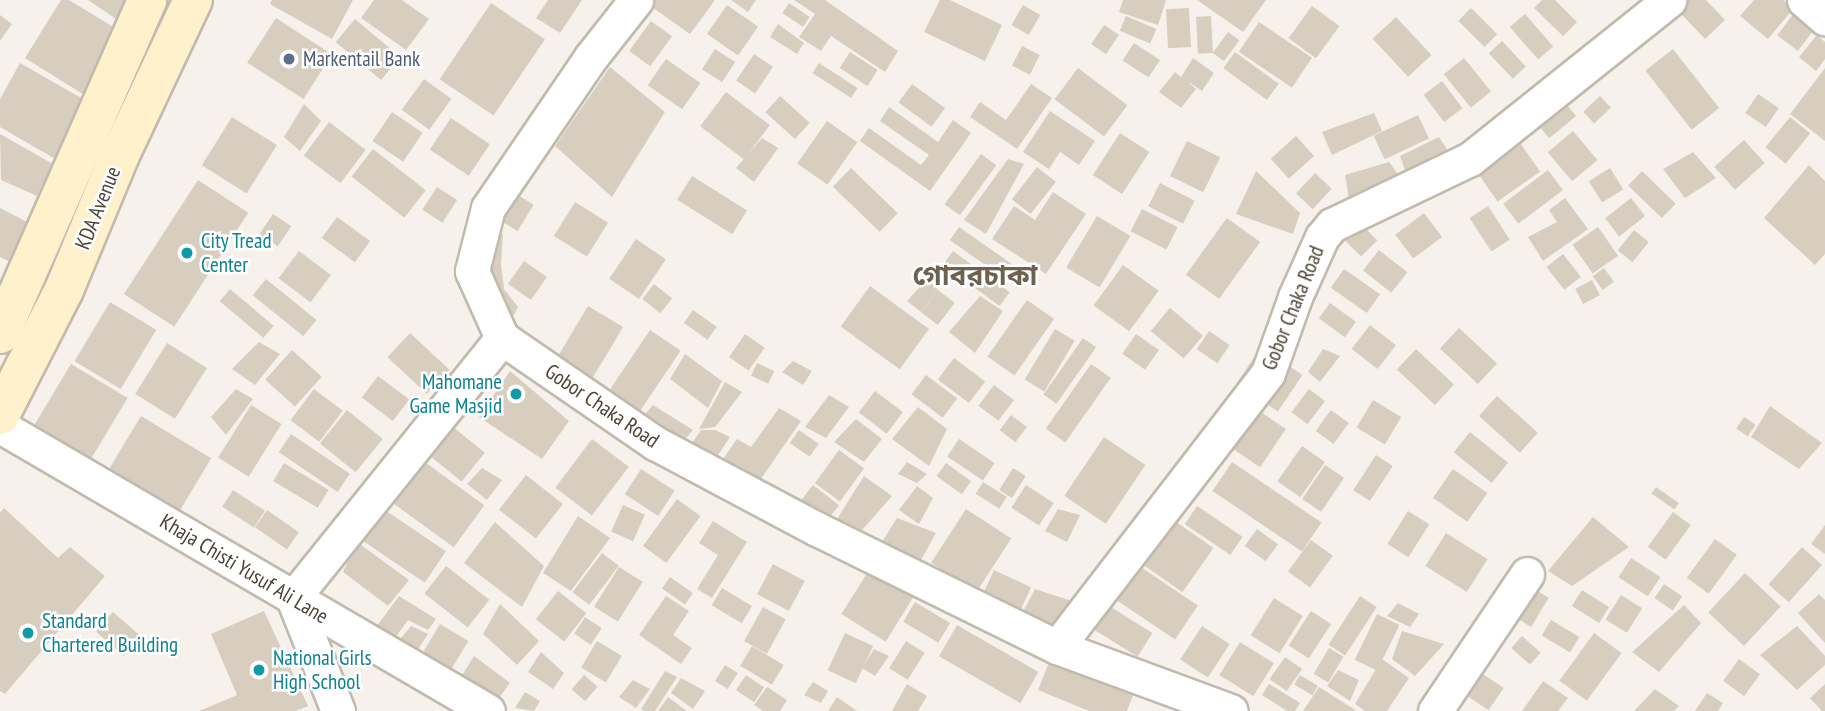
<!DOCTYPE html>
<html>
<head>
<meta charset="utf-8">
<style>
	body { margin:0 }
	#map { position:relative; width:1825px; height:711px; overflow:hidden; background:#f6f2eb; font-family:"PT Sans Narrow","Noto Sans Bengali",sans-serif }
	div>[style] { position:absolute }
	.building>* { inset:0; background:#d8cec0; transform-origin:0 0 }
	.roads { filter:drop-shadow(2px 0 #c2baad) drop-shadow(-2px 0 #c2baad) drop-shadow(0 2px #c2baad) drop-shadow(0 -2px #c2baad) }
	.street>* { height:33px; margin:-16.5px; padding:0 16.5px; transform-origin:16.5px; border-radius:16.5px; background:#fff }
	.secondary>* { height:38px; margin:-19px; padding:0 19px; transform-origin:19px; border-radius:19px; background:#fff1cc }
	.dots>* { width:19px; height:19px; translate:-50% -50%; box-sizing:border-box; border:4px solid #fff; border-radius:50% }
	span { translate:-50% -50%; white-space:nowrap; text-align:center; line-height:1.15; -webkit-text-stroke:5px #fff; paint-order:stroke }
	.service-label { font-size:21px; color:#4e5e75 }
	.left { translate:0 -50%; text-align:left }
	.street-label { font-size:21px; color:#4b4338 }
	.culture-label { font-size:21px; color:#0d838f }
	.right { translate:-100% -50%; text-align:right }
	.district-label { font-size:28px; color:#6e614f; font-weight:700 }
</style>
</head>
<body>
<div id="map">
	<div class="building">
		<i style="clip-path:polygon(61px 0,69px 0,125px 34px,86px 96px,25px 58px)"></i>
		<i style="clip-path:polygon(88px 0,133px 0,119px 21px)"></i>
		<i style="clip-path:polygon(272px 0,353px 0,332px 39px,270px 4px)"></i>
		<i style="clip-path:polygon(374px 0,402px 0,429px 19px,406px 50px,361px 18px)"></i>
		<i style="clip-path:polygon(548px 0,582px 0,560px 33px,536px 18px)"></i>
		<i style="clip-path:polygon(653px 0,715px 0,690px 34px,649px 5px)"></i>
		<i style="clip-path:polygon(731px 0,756px 0,748px 12px)"></i>
		<i style="clip-path:polygon(794px 0,825px 0,898px 51px,885px 72px,831px 36px,821px 51px,799px 37px,815px 14px)"></i>
		<i style="clip-path:polygon(940px 0,950px 0,1002px 25px,985px 61px,924px 32px)"></i>
		<i style="clip-path:polygon(1123px 0,1166px 0,1158px 25px,1119px 12px)"></i>
		<i style="clip-path:polygon(1197px 0,1266px 0,1243px 32px)"></i>
		<i style="clip-path:polygon(1542px 0,1555px 0,1577px 22px,1563px 36px,1534px 8px)"></i>
		<i style="clip-path:polygon(1668px 0,1706px 0,1725px 20px,1705px 39px)"></i>
		<i style="clip-path:polygon(1754px 0,1783px 0,1793px 9px,1768px 39px,1740px 16px)"></i>
		<i style="left:491px;top:3px;width:65px;height:92px;rotate:34deg"></i>
		<i style="left:789px;top:3px;width:25px;height:12px;rotate:34deg"></i>
		<i style="left:727px;top:5px;width:38px;height:35px;rotate:35deg"></i>
		<i style="left:1023px;top:5px;width:20px;height:23px;rotate:30deg"></i>
		<i style="left:1312px;top:6px;width:34px;height:40px;rotate:36deg"></i>
		<i style="left:1189px;top:8px;width:39px;height:23px;rotate:87deg"></i>
		<i style="left:1471px;top:8px;width:37px;height:18px;rotate:45deg"></i>
		<i style="left:1794px;top:13px;width:26px;height:28px;rotate:37deg"></i>
		<i style="left:1525px;top:14px;width:43px;height:20px;rotate:49deg"></i>
		<i style="clip-path:polygon(0 15px,12px 24px,0 41px)"></i>
		<i style="left:1126px;top:16px;width:33px;height:16px;rotate:23deg"></i>
		<i style="left:1211px;top:16px;width:37px;height:15px;rotate:87deg"></i>
		<i style="left:1396px;top:17px;width:52px;height:32px;rotate:47deg"></i>
		<i style="left:276px;top:18px;width:67px;height:53px;rotate:33deg"></i>
		<i style="left:355px;top:19px;width:59px;height:30px;rotate:40deg"></i>
		<i style="left:651px;top:21px;width:26px;height:37px;rotate:36deg"></i>
		<i style="left:1259px;top:22px;width:64px;height:36px;rotate:34deg"></i>
		<i style="clip-path:polygon(778px 24px,804px 43px,797px 54px,770px 37px)"></i>
		<i style="left:1104px;top:25px;width:18px;height:23px;rotate:34deg"></i>
		<i style="left:1228px;top:32px;width:14px;height:26px;rotate:36deg"></i>
		<i style="clip-path:polygon(1817px 35px,1825px 42px,1825px 59px,1816px 71px,1799px 57px)"></i>
		<i style="left:1502px;top:41px;width:35px;height:18px;rotate:47deg"></i>
		<i style="left:1134px;top:43px;width:31px;height:21px;rotate:33deg"></i>
		<i style="left:1022px;top:46px;width:20px;height:22px;rotate:27deg"></i>
		<i style="left:715px;top:49px;width:24px;height:24px;rotate:33deg"></i>
		<i style="left:1673px;top:49px;width:75px;height:35px;rotate:52deg"></i>
		<i style="left:850px;top:52px;width:33px;height:19px;rotate:33deg"></i>
		<i style="left:1235px;top:52px;width:54px;height:20px;rotate:36deg"></i>
		<i style="left:754px;top:54px;width:23px;height:32px;rotate:34deg"></i>
		<i style="clip-path:polygon(1193px 58px,1214px 73px,1202px 91px,1187px 81px,1196px 89px,1181px 108px,1159px 92px,1175px 72px,1181px 77px)"></i>
		<i style="left:1464px;top:58px;width:43px;height:26px;rotate:51deg"></i>
		<i style="left:666px;top:59px;width:42px;height:32px;rotate:35deg"></i>
		<i style="clip-path:polygon(20px 63px,90px 103px,57px 160px,0 127px,0 99px)"></i>
		<i style="left:819px;top:63px;width:46px;height:12px;rotate:33deg"></i>
		<i style="clip-path:polygon(610px 67px,665px 112px,612px 197px,555px 146px)"></i>
		<i style="left:1078px;top:68px;width:62px;height:39px;rotate:37deg"></i>
		<i style="clip-path:polygon(1825px 68px,1825px 141px,1790px 114px)"></i>
		<i style="left:424px;top:79px;width:34px;height:38px;rotate:36deg"></i>
		<i style="left:1442px;top:81px;width:34px;height:23px;rotate:53deg"></i>
		<i style="left:912px;top:84px;width:41px;height:23px;rotate:36deg"></i>
		<i style="clip-path:polygon(1031px 84px,1052px 98px,1017px 149px,970px 117px,980px 102px,1006px 120px)"></i>
		<i style="left:1551px;top:86px;width:39px;height:35px;rotate:50deg"></i>
		<i style="left:726px;top:92px;width:55px;height:43px;rotate:37deg"></i>
		<i style="left:1758px;top:94px;width:25px;height:23px;rotate:34deg"></i>
		<i style="left:780px;top:96px;width:40px;height:22px;rotate:42deg"></i>
		<i style="left:1600px;top:96px;width:16px;height:23px;rotate:47deg"></i>
		<i style="clip-path:polygon(304px 104px,321px 121px,300px 151px,284px 137px)"></i>
		<i style="clip-path:polygon(889px 107px,938px 142px,953px 120px,971px 133px,930px 191px,860px 141px,869px 128px,921px 165px,929px 155px,880px 121px)"></i>
		<i style="clip-path:polygon(1050px 111px,1095px 141px,1079px 165px,1060px 152px,1049px 169px,1023px 152px)"></i>
		<i style="left:392px;top:112px;width:37px;height:35px;rotate:34deg"></i>
		<i style="clip-path:polygon(1374px 113px,1382px 131px,1332px 155px,1322px 132px)"></i>
		<i style="left:1418px;top:115px;width:26px;height:49px;rotate:65deg"></i>
		<i style="left:232px;top:117px;width:53px;height:57px;rotate:32deg"></i>
		<i style="left:1790px;top:117px;width:26px;height:39px;rotate:39deg"></i>
		<i style="left:451px;top:118px;width:47px;height:38px;rotate:34deg"></i>
		<i style="left:1504px;top:120px;width:63px;height:52px;rotate:55deg"></i>
		<i style="left:827px;top:121px;width:37px;height:52px;rotate:35deg"></i>
		<i style="left:329px;top:122px;width:46px;height:42px;rotate:37deg"></i>
		<i style="left:1573px;top:131px;width:38px;height:33px;rotate:50deg"></i>
		<i style="left:1120px;top:133px;width:35px;height:50px;rotate:33deg"></i>
		<i style="clip-path:polygon(0 134px,53px 164px,37px 196px,1px 180px)"></i>
		<i style="left:1296px;top:136px;width:27px;height:34px;rotate:48deg"></i>
		<i style="clip-path:polygon(1439px 137px,1452px 157px,1409px 181px,1400px 156px)"></i>
		<i style="clip-path:polygon(762px 138px,778px 148px,754px 182px,736px 168px)"></i>
		<i style="left:1744px;top:140px;width:31px;height:40px;rotate:48deg"></i>
		<i style="left:1187px;top:141px;width:37px;height:39px;rotate:26deg"></i>
		<i style="left:373px;top:149px;width:67px;height:35px;rotate:38deg"></i>
		<i style="clip-path:polygon(1693px 152px,1716px 178px,1685px 198px,1663px 169px)"></i>
		<i style="left:981px;top:154px;width:19px;height:62px;rotate:36deg"></i>
		<i style="clip-path:polygon(1008px 159px,1024px 164px,986px 234px,964px 220px)"></i>
		<i style="clip-path:polygon(1389px 162px,1402px 180px,1349px 199px,1345px 175px)"></i>
		<i style="clip-path:polygon(1809px 165px,1825px 181px,1825px 254px,1815px 265px,1764px 218px)"></i>
		<i style="left:1037px;top:167px;width:24px;height:41px;rotate:38deg"></i>
		<i style="left:851px;top:168px;width:65px;height:26px;rotate:44deg"></i>
		<i style="left:1610px;top:168px;width:25px;height:25px;rotate:58deg"></i>
		<i style="left:1548px;top:170px;width:25px;height:56px;rotate:53deg"></i>
		<i style="clip-path:polygon(1256px 171px,1300px 213px,1293px 234px,1236px 214px)"></i>
		<i style="left:1642px;top:171px;width:47px;height:20px;rotate:44deg"></i>
		<i style="left:1315px;top:173px;width:23px;height:28px;rotate:43deg"></i>
		<i style="left:692px;top:176px;width:65px;height:28px;rotate:32deg"></i>
		<i style="left:198px;top:180px;width:60px;height:136px;rotate:33deg"></i>
		<i style="left:1160px;top:183px;width:39px;height:26px;rotate:27deg"></i>
		<i style="left:437px;top:187px;width:24px;height:27px;rotate:33deg"></i>
		<i style="left:510px;top:190px;width:28px;height:31px;rotate:32deg"></i>
		<i style="clip-path:polygon(1053px 192px,1086px 214px,1046px 274px,992px 239px,1014px 206px,1035px 220px)"></i>
		<i style="clip-path:polygon(1565px 198px,1588px 229px,1543px 261px,1528px 237px,1557px 222px,1549px 210px)"></i>
		<i style="left:1631px;top:198px;width:23px;height:33px;rotate:52deg"></i>
		<i style="left:575px;top:202px;width:39px;height:40px;rotate:32deg"></i>
		<i style="left:1488px;top:206px;width:40px;height:22px;rotate:57deg"></i>
		<i style="clip-path:polygon(0 208px,35px 226px,14px 264px,0 257px)"></i>
		<i style="left:1142px;top:209px;width:40px;height:25px;rotate:27deg"></i>
		<i style="left:1424px;top:213px;width:30px;height:36px;rotate:53deg"></i>
		<i style="left:273px;top:214px;width:22px;height:24px;rotate:34deg"></i>
		<i style="left:1097px;top:216px;width:39px;height:60px;rotate:31deg"></i>
		<i style="left:337px;top:217px;width:41px;height:26px;rotate:36deg"></i>
		<i style="left:1354px;top:217px;width:33px;height:23px;rotate:45deg"></i>
		<i style="left:1227px;top:218px;width:41px;height:70px;rotate:36deg"></i>
		<i style="left:959px;top:227px;width:66px;height:16px;rotate:35deg"></i>
		<i style="left:1598px;top:227px;width:35px;height:31px;rotate:55deg"></i>
		<i style="left:1634px;top:230px;width:19px;height:26px;rotate:39deg"></i>
		<i style="clip-path:polygon(485px 231px,503px 234px,501px 264px,504px 289px,518px 307px,510px 322px,486px 283px)"></i>
		<i style="left:636px;top:239px;width:36px;height:48px;rotate:34deg"></i>
		<i style="left:1379px;top:250px;width:36px;height:26px;rotate:38deg"></i>
		<i style="left:299px;top:251px;width:40px;height:34px;rotate:37deg"></i>
		<i style="left:953px;top:251px;width:70px;height:17px;rotate:36deg"></i>
		<i style="left:1563px;top:254px;width:29px;height:21px;rotate:52deg"></i>
		<i style="left:524px;top:261px;width:28px;height:28px;rotate:35deg"></i>
		<i style="left:1123px;top:265px;width:44px;height:50px;rotate:36deg"></i>
		<i style="left:1604px;top:268px;width:17px;height:14px;rotate:54deg"></i>
		<i style="left:1344px;top:269px;width:44px;height:23px;rotate:35deg"></i>
		<i style="left:266px;top:279px;width:65px;height:21px;rotate:39deg"></i>
		<i style="clip-path:polygon(927px 279px,938px 290px,921px 312px,907px 301px)"></i>
		<i style="left:1592px;top:280px;width:17px;height:19px;rotate:62deg"></i>
		<i style="left:654px;top:284px;width:23px;height:19px;rotate:38deg"></i>
		<i style="left:870px;top:286px;width:73px;height:50px;rotate:36deg"></i>
		<i style="left:230px;top:289px;width:57px;height:16px;rotate:40deg"></i>
		<i style="left:938px;top:290px;width:21px;height:28px;rotate:37deg"></i>
		<i style="clip-path:polygon(980px 296px,1003px 311px,975px 353px,949px 332px)"></i>
		<i style="left:1027px;top:300px;width:33px;height:69px;rotate:35deg"></i>
		<i style="left:110px;top:302px;width:54px;height:69px;rotate:31deg"></i>
		<i style="left:1330px;top:303px;width:32px;height:19px;rotate:36deg"></i>
		<i style="left:588px;top:306px;width:41px;height:62px;rotate:31deg"></i>
		<i style="left:1170px;top:308px;width:43px;height:30px;rotate:40deg"></i>
		<i style="left:693px;top:310px;width:29px;height:16px;rotate:35deg"></i>
		<i style="left:1370px;top:325px;width:33px;height:30px;rotate:38deg"></i>
		<i style="left:1459px;top:328px;width:52px;height:28px;rotate:43deg"></i>
		<i style="left:1055px;top:329px;width:23px;height:59px;rotate:31deg"></i>
		<i style="left:650px;top:330px;width:37px;height:76px;rotate:34deg"></i>
		<i style="left:1209px;top:331px;width:25px;height:22px;rotate:34deg"></i>
		<i style="left:410px;top:333px;width:54px;height:33px;rotate:43deg"></i>
		<i style="left:745px;top:334px;width:24px;height:28px;rotate:35deg"></i>
		<i style="left:1136px;top:334px;width:28px;height:24px;rotate:35deg"></i>
		<i style="left:1083px;top:338px;width:16px;height:69px;rotate:35deg"></i>
		<i style="clip-path:polygon(259px 342px,280px 354px,255px 385px,232px 369px)"></i>
		<i style="left:167px;top:343px;width:47px;height:60px;rotate:32deg"></i>
		<i style="left:1261px;top:347px;width:50px;height:44px;rotate:34deg"></i>
		<i style="clip-path:polygon(1323px 349px,1340px 356px,1320px 382px,1308px 372px)"></i>
		<i style="left:1416px;top:349px;width:52px;height:28px;rotate:43deg"></i>
		<i style="left:292px;top:350px;width:40px;height:40px;rotate:42deg"></i>
		<i style="clip-path:polygon(685px 354px,722px 381px,708px 408px,670px 379px)"></i>
		<i style="left:954px;top:358px;width:39px;height:27px;rotate:37deg"></i>
		<i style="clip-path:polygon(793px 361px,812px 371px,803px 385px,782px 372px)"></i>
		<i style="left:757px;top:363px;width:19px;height:14px;rotate:25deg"></i>
		<i style="left:71px;top:364px;width:66px;height:79px;rotate:31deg"></i>
		<i style="left:1091px;top:364px;width:24px;height:79px;rotate:35deg"></i>
		<i style="clip-path:polygon(510px 371px,569px 421px,542px 459px,479px 417px)"></i>
		<i style="left:926px;top:375px;width:39px;height:24px;rotate:37deg"></i>
		<i style="left:378px;top:376px;width:39px;height:27px;rotate:37deg"></i>
		<i style="clip-path:polygon(725px 382px,742px 392px,715px 427px,699px 429px)"></i>
		<i style="left:994px;top:385px;width:25px;height:26px;rotate:37deg"></i>
		<i style="clip-path:polygon(236px 389px,253px 399px,226px 435px,211px 417px)"></i>
		<i style="left:314px;top:389px;width:36px;height:39px;rotate:37deg"></i>
		<i style="left:1309px;top:389px;width:20px;height:29px;rotate:37deg"></i>
		<i style="left:875px;top:391px;width:35px;height:27px;rotate:37deg"></i>
		<i style="clip-path:polygon(829px 395px,849px 407px,826px 438px,805px 427px)"></i>
		<i style="left:1237px;top:396px;width:59px;height:46px;rotate:34deg"></i>
		<i style="left:1497px;top:396px;width:55px;height:27px;rotate:42deg"></i>
		<i style="left:1373px;top:400px;width:33px;height:32px;rotate:31deg"></i>
		<i style="left:251px;top:405px;width:36px;height:62px;rotate:32deg"></i>
		<i style="clip-path:polygon(653px 405px,693px 430px,676px 450px,638px 422px)"></i>
		<i style="clip-path:polygon(1770px 406px,1822px 443px,1799px 469px,1751px 437px)"></i>
		<i style="clip-path:polygon(918px 407px,947px 429px,929px 466px,892px 439px)"></i>
		<i style="clip-path:polygon(779px 408px,801px 421px,758px 483px,723px 459px,737px 439px,751px 447px)"></i>
		<i style="left:347px;top:410px;width:46px;height:43px;rotate:39deg"></i>
		<i style="left:1331px;top:410px;width:22px;height:26px;rotate:36deg"></i>
		<i style="left:1011px;top:415px;width:20px;height:19px;rotate:37deg"></i>
		<i style="left:141px;top:416px;width:82px;height:64px;rotate:31deg"></i>
		<i style="left:1744px;top:417px;width:14px;height:14px;rotate:34deg"></i>
		<i style="clip-path:polygon(856px 419px,882px 439px,864px 462px,834px 442px)"></i>
		<i style="left:453px;top:427px;width:41px;height:37px;rotate:39deg"></i>
		<i style="clip-path:polygon(701px 430px,715px 430px,730px 437px,712px 464px,688px 449px)"></i>
		<i style="left:799px;top:430px;width:24px;height:16px;rotate:35deg"></i>
		<i style="left:1470px;top:432px;width:49px;height:26px;rotate:39deg"></i>
		<i style="left:291px;top:434px;width:71px;height:22px;rotate:34deg"></i>
		<i style="left:1104px;top:437px;width:50px;height:71px;rotate:34deg"></i>
		<i style="left:592px;top:439px;width:46px;height:61px;rotate:37deg"></i>
		<i style="left:959px;top:439px;width:43px;height:21px;rotate:34deg"></i>
		<i style="left:1302px;top:446px;width:28px;height:43px;rotate:35deg"></i>
		<i style="left:839px;top:450px;width:31px;height:41px;rotate:36deg"></i>
		<i style="left:1376px;top:455px;width:20px;height:42px;rotate:33deg"></i>
		<i style="left:422px;top:460px;width:77px;height:52px;rotate:36deg"></i>
		<i style="clip-path:polygon(907px 462px,927px 474px,917px 483px,898px 474px)"></i>
		<i style="left:1232px;top:462px;width:108px;height:35px;rotate:34deg"></i>
		<i style="left:284px;top:463px;width:52px;height:21px;rotate:31deg"></i>
		<i style="left:946px;top:463px;width:31px;height:16px;rotate:36deg"></i>
		<i style="left:1325px;top:465px;width:23px;height:41px;rotate:34deg"></i>
		<i style="clip-path:polygon(482px 468px,502px 480px,487px 500px,467px 484px)"></i>
		<i style="left:1013px;top:468px;width:15px;height:26px;rotate:32deg"></i>
		<i style="left:641px;top:469px;width:40px;height:30px;rotate:33deg"></i>
		<i style="left:1453px;top:469px;width:42px;height:35px;rotate:35deg"></i>
		<i style="left:526px;top:475px;width:47px;height:44px;rotate:38deg"></i>
		<i style="clip-path:polygon(864px 476px,892px 496px,856px 537px,832px 527px)"></i>
		<i style="left:983px;top:482px;width:28px;height:14px;rotate:32deg"></i>
		<i style="left:813px;top:485px;width:33px;height:25px;rotate:38deg"></i>
		<i style="left:1026px;top:485px;width:33px;height:27px;rotate:33deg"></i>
		<i style="clip-path:polygon(917px 486px,933px 498px,919px 524px,899px 510px)"></i>
		<i style="left:1656px;top:487px;width:28px;height:8px;rotate:35deg"></i>
		<i style="left:233px;top:490px;width:38px;height:20px;rotate:33deg"></i>
		<i style="left:677px;top:499px;width:29px;height:58px;rotate:36deg"></i>
		<i style="left:373px;top:502px;width:88px;height:38px;rotate:34deg"></i>
		<i style="left:623px;top:505px;width:24px;height:29px;rotate:24deg"></i>
		<i style="left:1152px;top:505px;width:75px;height:54px;rotate:35deg"></i>
		<i style="left:1197px;top:506px;width:55px;height:22px;rotate:34deg"></i>
		<i style="clip-path:polygon(4px 508px,58px 558px,70px 547px,105px 576px,5px 694px,0 691px,0 513px)"></i>
		<i style="left:966px;top:509px;width:54px;height:64px;rotate:33deg"></i>
		<i style="clip-path:polygon(1058px 509px,1080px 515px,1067px 542px,1045px 531px)"></i>
		<i style="left:267px;top:510px;width:39px;height:21px;rotate:35deg"></i>
		<i style="left:1408px;top:511px;width:25px;height:39px;rotate:32deg"></i>
		<i style="left:1673px;top:512px;width:22px;height:43px;rotate:36deg"></i>
		<i style="clip-path:polygon(578px 516px,610px 538px,571px 591px,543px 573px)"></i>
		<i style="clip-path:polygon(1593px 517px,1629px 547px,1572px 586px,1548px 571px)"></i>
		<i style="clip-path:polygon(897px 518px,936px 533px,920px 562px,880px 545px)"></i>
		<i style="clip-path:polygon(713px 521px,747px 542px,712px 598px,697px 589px,718px 555px,699px 543px)"></i>
		<i style="clip-path:polygon(495px 522px,544px 566px,522px 607px,464px 563px)"></i>
		<i style="clip-path:polygon(1825px 525px,1825px 554px,1811px 544px)"></i>
		<i style="left:1257px;top:529px;width:26px;height:21px;rotate:36deg"></i>
		<i style="left:1446px;top:533px;width:49px;height:39px;rotate:32deg"></i>
		<i style="left:1715px;top:539px;width:27px;height:48px;rotate:36deg"></i>
		<i style="left:1311px;top:540px;width:27px;height:39px;rotate:36deg"></i>
		<i style="clip-path:polygon(357px 542px,409px 580px,388px 606px,343px 572px)"></i>
		<i style="left:1802px;top:547px;width:27px;height:50px;rotate:42deg"></i>
		<i style="left:602px;top:553px;width:21px;height:49px;rotate:37deg"></i>
		<i style="left:1120px;top:553px;width:94px;height:41px;rotate:34deg"></i>
		<i style="left:1631px;top:558px;width:35px;height:23px;rotate:33deg"></i>
		<i style="left:773px;top:564px;width:36px;height:34px;rotate:28deg"></i>
		<i style="left:446px;top:566px;width:55px;height:35px;rotate:38deg"></i>
		<i style="left:619px;top:567px;width:28px;height:47px;rotate:32deg"></i>
		<i style="left:869px;top:570px;width:52px;height:52px;rotate:32deg"></i>
		<i style="left:994px;top:570px;width:41px;height:30px;rotate:25deg"></i>
		<i style="left:1745px;top:573px;width:49px;height:54px;rotate:43deg"></i>
		<i style="left:670px;top:577px;width:28px;height:14px;rotate:35deg"></i>
		<i style="left:1664px;top:584px;width:22px;height:17px;rotate:34deg"></i>
		<i style="left:1529px;top:586px;width:23px;height:34px;rotate:31deg"></i>
		<i style="left:722px;top:588px;width:35px;height:20px;rotate:31deg"></i>
		<i style="clip-path:polygon(1035px 589px,1072px 601px,1057px 626px,1023px 612px)"></i>
		<i style="left:1582px;top:590px;width:32px;height:19px;rotate:32deg"></i>
		<i style="left:558px;top:591px;width:36px;height:36px;rotate:38deg"></i>
		<i style="clip-path:polygon(1819px 594px,1825px 600px,1825px 643px,1798px 613px)"></i>
		<i style="left:1621px;top:595px;width:25px;height:29px;rotate:32deg"></i>
		<i style="clip-path:polygon(399px 596px,436px 619px,428px 630px,408px 620px,390px 645px,371px 634px)"></i>
		<i style="clip-path:polygon(666px 596px,689px 611px,673px 635px,692px 648px,681px 664px,639px 635px)"></i>
		<i style="left:1093px;top:596px;width:70px;height:28px;rotate:32deg"></i>
		<i style="left:1360px;top:596px;width:20px;height:58px;rotate:33deg"></i>
		<i style="left:1274px;top:598px;width:34px;height:44px;rotate:32deg"></i>
		<i style="left:915px;top:602px;width:41px;height:23px;rotate:31deg"></i>
		<i style="clip-path:polygon(1398px 603px,1419px 614px,1410px 627px,1387px 616px)"></i>
		<i style="clip-path:polygon(500px 604px,539px 641px,517px 665px,483px 634px)"></i>
		<i style="clip-path:polygon(1684px 605px,1701px 623px,1659px 672px,1632px 652px)"></i>
		<i style="left:763px;top:607px;width:26px;height:39px;rotate:29deg"></i>
		<i style="clip-path:polygon(264px 611px,308px 706px,296px 711px,199px 711px,237px 695px,211px 634px)"></i>
		<i style="left:1311px;top:611px;width:24px;height:41px;rotate:33deg"></i>
		<i style="left:113px;top:612px;width:37px;height:26px;rotate:41deg"></i>
		<i style="left:1377px;top:614px;width:25px;height:51px;rotate:26deg"></i>
		<i style="left:585px;top:617px;width:20px;height:20px;rotate:33deg"></i>
		<i style="left:1551px;top:620px;width:33px;height:18px;rotate:31deg"></i>
		<i style="left:440px;top:624px;width:33px;height:47px;rotate:31deg"></i>
		<i style="left:957px;top:625px;width:94px;height:36px;rotate:30deg"></i>
		<i style="clip-path:polygon(411px 626px,428px 634px,411px 660px,393px 648px)"></i>
		<i style="left:1202px;top:626px;width:33px;height:40px;rotate:33deg"></i>
		<i style="clip-path:polygon(1797px 626px,1825px 656px,1825px 665px,1797px 690px,1760px 655px)"></i>
		<i style="clip-path:polygon(1402px 631px,1444px 644px,1415px 676px,1392px 659px)"></i>
		<i style="left:845px;top:633px;width:31px;height:41px;rotate:25deg"></i>
		<i style="left:1594px;top:633px;width:34px;height:59px;rotate:36deg"></i>
		<i style="left:1522px;top:636px;width:25px;height:16px;rotate:42deg"></i>
		<i style="left:597px;top:641px;width:29px;height:31px;rotate:31deg"></i>
		<i style="left:906px;top:641px;width:22px;height:32px;rotate:32deg"></i>
		<i style="left:1240px;top:642px;width:40px;height:39px;rotate:32deg"></i>
		<i style="left:752px;top:646px;width:37px;height:23px;rotate:31deg"></i>
		<i style="left:1329px;top:648px;width:17px;height:30px;rotate:31deg"></i>
		<i style="clip-path:polygon(874px 649px,889px 656px,875px 676px,862px 668px)"></i>
		<i style="clip-path:polygon(541px 652px,564px 673px,553px 689px,528px 672px)"></i>
		<i style="clip-path:polygon(474px 656px,510px 683px,494px 705px,458px 682px)"></i>
		<i style="left:1285px;top:657px;width:21px;height:27px;rotate:35deg"></i>
		<i style="clip-path:polygon(1382px 659px,1409px 678px,1387px 711px,1365px 711px,1355px 704px)"></i>
		<i style="left:1739px;top:659px;width:26px;height:27px;rotate:36deg"></i>
		<i style="clip-path:polygon(1050px 660px,1134px 693px,1127px 711px,1089px 711px,1038px 690px)"></i>
		<i style="left:725px;top:665px;width:15px;height:19px;rotate:32deg"></i>
		<i style="clip-path:polygon(1338px 670px,1359px 680px,1350px 701px,1327px 686px)"></i>
		<i style="clip-path:polygon(665px 671px,677px 677px,655px 711px,645px 711px,641px 709px)"></i>
		<i style="left:1483px;top:674px;width:25px;height:27px;rotate:34deg"></i>
		<i style="left:584px;top:675px;width:18px;height:19px;rotate:41deg"></i>
		<i style="left:746px;top:675px;width:22px;height:18px;rotate:34deg"></i>
		<i style="left:1300px;top:675px;width:21px;height:11px;rotate:31deg"></i>
		<i style="clip-path:polygon(681px 678px,705px 691px,693px 709px,671px 693px)"></i>
		<i style="clip-path:polygon(633px 680px,650px 689px,636px 708px,619px 697px)"></i>
		<i style="clip-path:polygon(1543px 681px,1568px 698px,1558px 711px,1522px 711px)"></i>
		<i style="clip-path:polygon(813px 682px,828px 691px,821px 703px,804px 695px)"></i>
		<i style="clip-path:polygon(907px 684px,927px 696px,918px 711px,892px 711px)"></i>
		<i style="clip-path:polygon(1269px 684px,1300px 703px,1295px 711px,1287px 711px,1262px 695px)"></i>
		<i style="clip-path:polygon(1825px 684px,1825px 711px,1822px 711px,1810px 698px)"></i>
		<i style="clip-path:polygon(767px 687px,787px 700px,780px 711px,763px 711px,754px 705px)"></i>
		<i style="clip-path:polygon(1319px 687px,1357px 711px,1303px 711px)"></i>
		<i style="clip-path:polygon(1655px 689px,1679px 706px,1674px 711px,1634px 711px)"></i>
		<i style="clip-path:polygon(525px 692px,540px 701px,534px 711px,515px 708px)"></i>
		<i style="clip-path:polygon(1707px 693px,1723px 703px,1718px 711px,1695px 711px)"></i>
		<i style="clip-path:polygon(668px 697px,687px 711px,658px 711px)"></i>
		<i style="clip-path:polygon(837px 697px,857px 711px,828px 711px)"></i>
	</div>
	<div class="roads">
		<div class="street">
			<i style="left:636px;top:0;width:73px;rotate:128.3deg"></i>
			<i style="left:591px;top:57px;width:183px;rotate:124.3deg"></i>
			<i style="left:488px;top:208px;width:65px;rotate:104.3deg"></i>
			<i style="left:472px;top:271px;width:73px;rotate:65.9deg"></i>
			<i style="left:502px;top:338px;width:186px;rotate:34.5deg"></i>
			<i style="left:655px;top:443px;width:183px;rotate:28deg"></i>
			<i style="left:817px;top:529px;width:267px;rotate:26.2deg"></i>
			<i style="left:1057px;top:647px;width:185px;rotate:20.2deg"></i>
			<i style="left:1804px;top:0;width:28px;rotate:41deg"></i>
			<i style="left:0;top:426px;width:565px;rotate:30.29deg"></i>
			<i style="left:1057px;top:647px;width:346px;rotate:-52.4deg"></i>
			<i style="left:1268px;top:373px;width:81px;rotate:-70.4deg"></i>
			<i style="left:1295px;top:297px;width:66px;rotate:-65.8deg"></i>
			<i style="left:1322px;top:237px;width:16px;rotate:-50deg"></i>
			<i style="left:1332px;top:225px;width:153px;rotate:-25.6deg"></i>
			<i style="left:1470px;top:159px;width:255px;rotate:-38.6deg"></i>
			<i style="left:338px;top:711px;width:122px;rotate:-111.7deg"></i>
			<i style="left:293px;top:598px;width:334px;rotate:-51.2deg"></i>
			<i style="left:1435px;top:711px;width:165px;rotate:-56.1deg"></i>
		</div>
		<div class="secondary">
			<i style="left:0;top:334px;width:365px;rotate:-66.2deg"></i>
			<i style="left:0;top:415px;width:140px;rotate:-62.9deg"></i>
			<i style="left:64px;top:290px;width:146px;rotate:-67.5deg"></i>
			<i style="left:120px;top:155px;width:171px;rotate:-64.8deg"></i>
		</div>
	</div>
	<div class="dots">
		<i style="left:289px;top:59px;background:#5c6f8a"></i>
		<i style="left:187px;top:253px;background:#0f9aa8"></i>
		<i style="left:516px;top:394px;background:#0f9aa8"></i>
		<i style="left:28px;top:633px;background:#0f9aa8"></i>
		<i style="left:259px;top:670px;background:#0f9aa8"></i>
	</div>
	<div class="service-label">
		<span class="left" style="left:303px;top:59px">Markentail Bank</span>
	</div>
	<div class="street-label">
		<span style="left:98px;top:208px;rotate:-68deg">KDA Avenue</span>
		<span style="left:1293px;top:308px;rotate:-68deg">Gobor Chaka Road</span>
		<span style="left:602px;top:406px;rotate:34deg">Gobor Chaka Road</span>
		<span style="left:244px;top:569px;rotate:31deg">Khaja Chisti Yusuf Ali Lane</span>
	</div>
	<div class="culture-label">
		<span class="left" style="left:201px;top:253px">City Tread<br>Center</span>
		<span class="right" style="left:502px;top:394px">Mahomane<br>Game Masjid</span>
		<span class="left" style="left:42px;top:633px">Standard<br>Chartered Building</span>
		<span class="left" style="left:273px;top:670px">National Girls<br>High School</span>
	</div>
	<div class="district-label">
		<span style="left:975px;top:275px">গোবরচাকা</span>
	</div>
</div>
</body>
</html>
